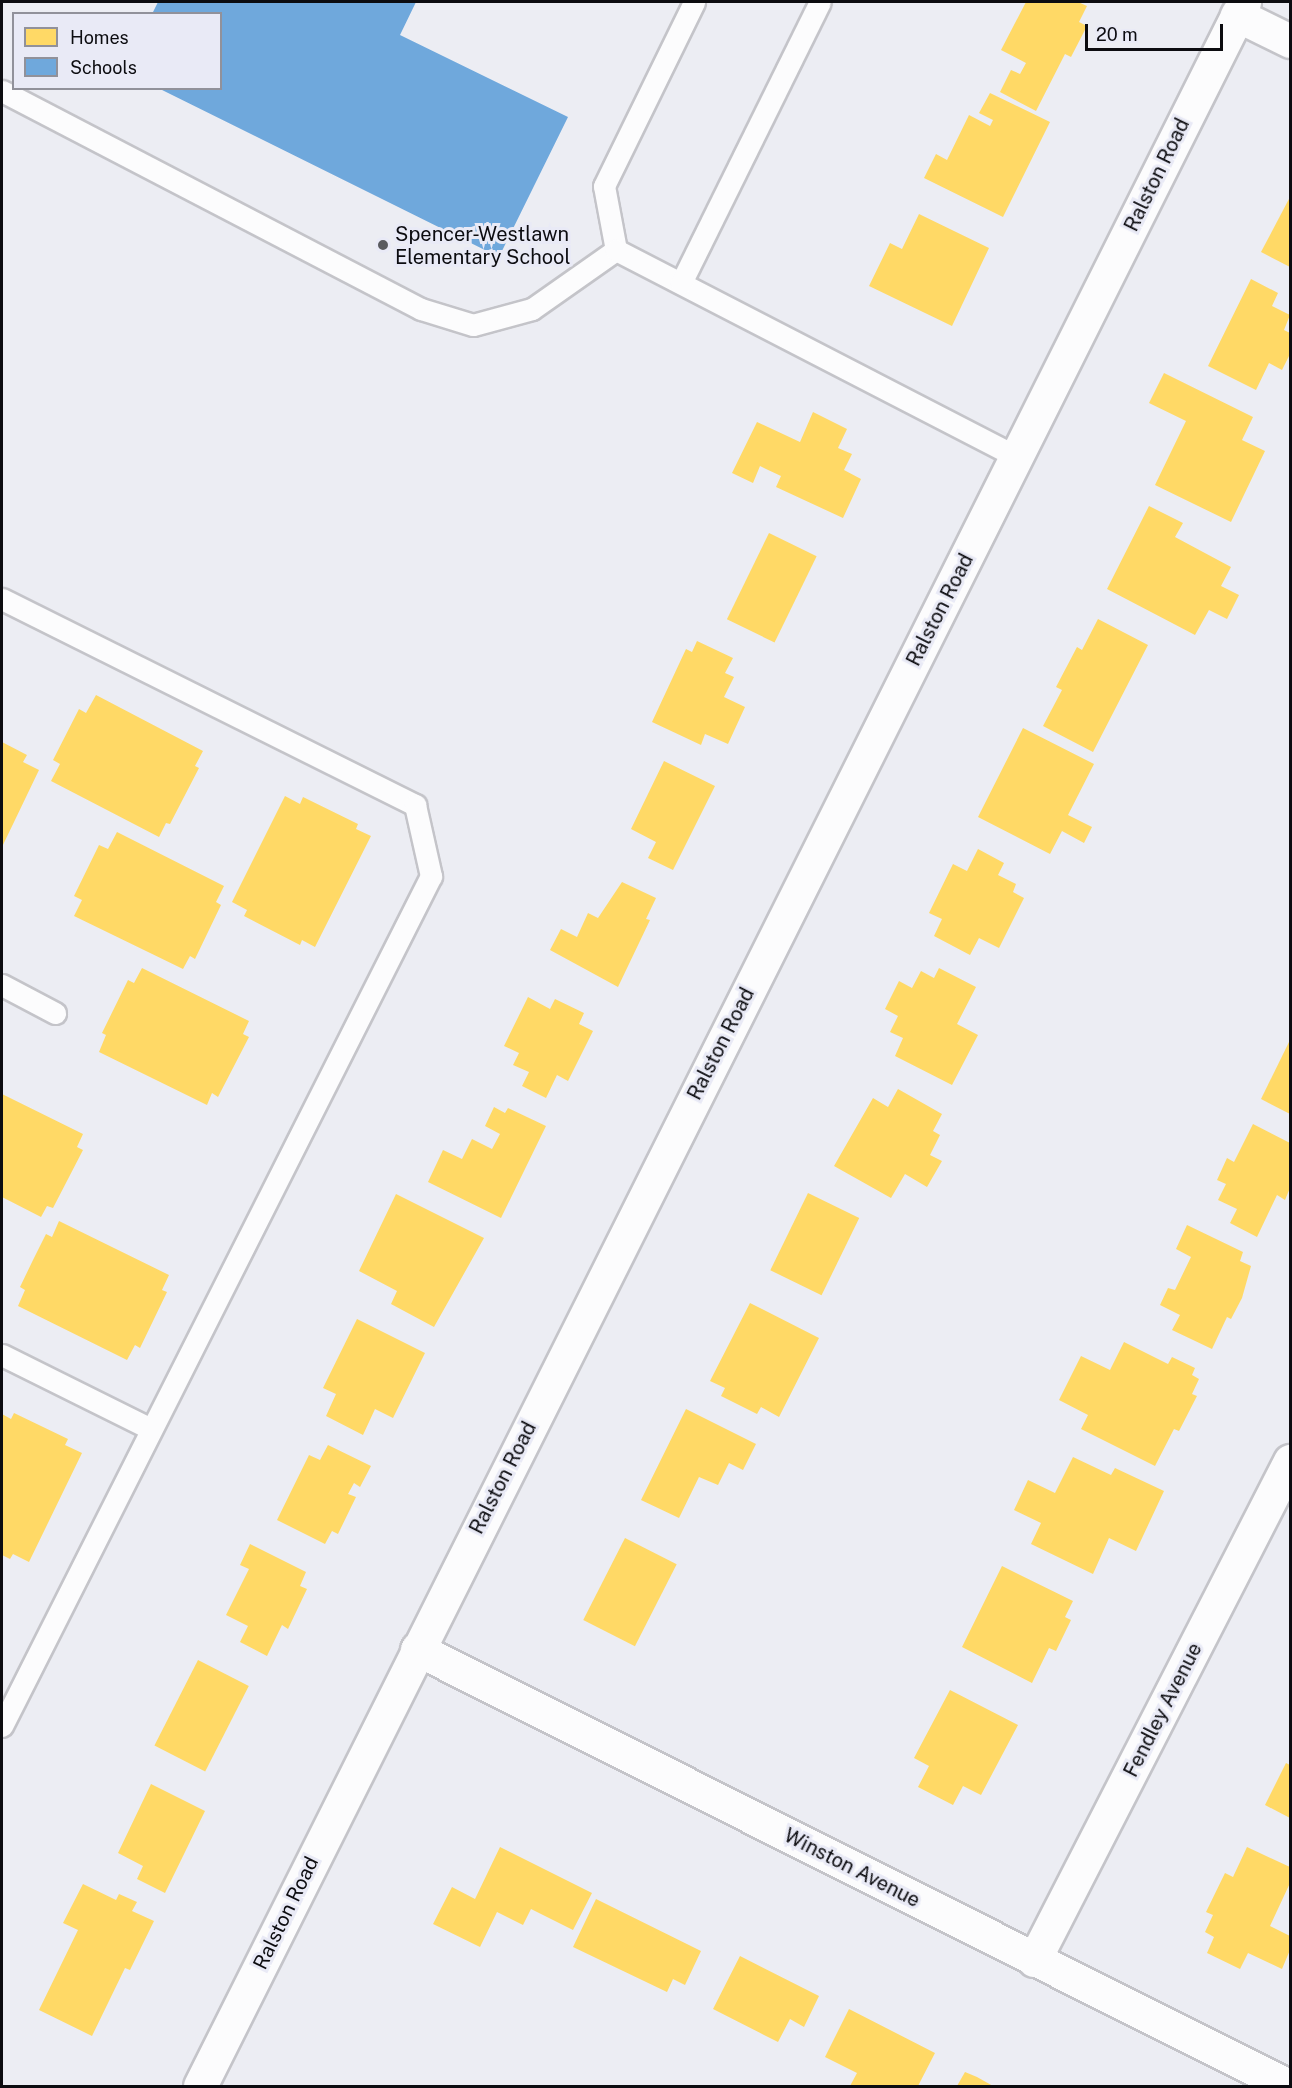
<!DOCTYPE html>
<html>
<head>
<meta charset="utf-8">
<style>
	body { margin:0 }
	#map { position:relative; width:1292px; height:2088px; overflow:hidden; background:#ecedf3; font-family:"Public Sans",sans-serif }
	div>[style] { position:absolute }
	.homes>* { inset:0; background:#ffd966; transform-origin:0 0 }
	.schools>* { inset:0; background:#6fa8dc }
	.roads { filter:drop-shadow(2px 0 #c4c4c9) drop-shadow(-2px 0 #c4c4c9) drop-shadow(0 2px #c4c4c9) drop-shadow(0 -2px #c4c4c9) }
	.lane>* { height:21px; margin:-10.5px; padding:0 10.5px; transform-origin:10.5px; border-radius:10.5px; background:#fcfcfd }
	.street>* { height:33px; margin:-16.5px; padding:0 16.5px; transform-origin:16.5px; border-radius:16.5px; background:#fcfcfd }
	.dots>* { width:16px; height:16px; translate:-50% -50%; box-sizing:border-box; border:3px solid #e9eaf6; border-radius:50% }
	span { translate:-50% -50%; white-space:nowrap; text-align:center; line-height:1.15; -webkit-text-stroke:6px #e9eaf6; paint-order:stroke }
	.street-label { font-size:20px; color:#0c0c10 }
	.poi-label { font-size:20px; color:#0c0c10 }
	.left { translate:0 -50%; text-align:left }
	.frame { position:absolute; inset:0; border:3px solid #0c0c10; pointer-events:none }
	.legend { position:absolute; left:12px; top:12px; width:210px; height:78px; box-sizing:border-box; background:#e9eaf6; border:2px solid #91919a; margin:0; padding:8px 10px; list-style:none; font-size:18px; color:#0c0c10 }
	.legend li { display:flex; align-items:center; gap:12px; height:30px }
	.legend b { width:30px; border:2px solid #91919a }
	.scale { position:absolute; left:1085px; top:24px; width:138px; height:27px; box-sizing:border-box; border:3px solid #0c0c10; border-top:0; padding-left:8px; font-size:18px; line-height:21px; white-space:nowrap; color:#0c0c10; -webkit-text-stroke:4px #e9eaf6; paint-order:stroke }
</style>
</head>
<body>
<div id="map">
	<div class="homes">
		<i style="clip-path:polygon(1026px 2px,1078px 2px,1087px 6px,1079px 22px,1087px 26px,1071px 57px,1065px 54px,1036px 111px,1000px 92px,1011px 70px,1020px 74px,1026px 63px,1001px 50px)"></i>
		<i style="clip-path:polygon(990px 93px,1050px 122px,1003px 217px,924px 178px,936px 154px,947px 160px,969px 115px,990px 126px,993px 120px,979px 113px)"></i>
		<i style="clip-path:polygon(1290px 197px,1290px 267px,1261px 252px)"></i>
		<i style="clip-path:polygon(919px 214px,989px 248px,952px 326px,869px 286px,890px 243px,902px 249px)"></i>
		<i style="clip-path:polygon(1251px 279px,1278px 293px,1272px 306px,1290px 315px,1284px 330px,1290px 333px,1290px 354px,1282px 370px,1269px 363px,1256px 390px,1208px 366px)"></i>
		<i style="clip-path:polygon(1164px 373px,1253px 417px,1242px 440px,1265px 451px,1231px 522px,1155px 485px,1186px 421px,1149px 403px)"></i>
		<i style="clip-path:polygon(813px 412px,847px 429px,838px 448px,852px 454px,844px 470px,861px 479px,843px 518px,776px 487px,781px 476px,766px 469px,760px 466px,753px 483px,732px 473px,757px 422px,800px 442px)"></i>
		<i style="clip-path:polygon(1149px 506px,1183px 523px,1175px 537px,1231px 567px,1221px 586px,1239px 595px,1227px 619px,1209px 610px,1195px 635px,1107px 589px)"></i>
		<i style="left:769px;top:533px;width:53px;height:96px;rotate:26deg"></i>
		<i style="clip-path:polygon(1098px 619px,1148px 645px,1093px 752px,1043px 726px,1062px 690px,1056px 687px,1077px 647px,1082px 650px)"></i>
		<i style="clip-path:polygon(697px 641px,733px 658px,725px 673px,734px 677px,724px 697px,745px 707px,728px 744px,705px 734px,701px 745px,652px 722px,686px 649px,692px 652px)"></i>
		<i style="clip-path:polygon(96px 695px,203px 751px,195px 766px,199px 768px,170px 824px,166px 823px,159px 837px,51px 781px,60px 764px,53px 760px,79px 709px,86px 713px)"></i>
		<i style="clip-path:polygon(1023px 728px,1094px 764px,1068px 815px,1092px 827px,1084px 843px,1062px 831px,1050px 854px,978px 817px)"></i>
		<i style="clip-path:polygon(2px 742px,27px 755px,23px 762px,39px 770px,2px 847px)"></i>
		<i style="clip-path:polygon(664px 761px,715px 786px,673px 870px,648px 858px,656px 842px,631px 829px)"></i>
		<i style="clip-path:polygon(285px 796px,300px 804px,303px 797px,358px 824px,356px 829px,371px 836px,315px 947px,302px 940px,300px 945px,244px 916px,247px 910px,232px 902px)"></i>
		<i style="clip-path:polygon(117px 832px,224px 886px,216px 902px,221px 905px,195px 959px,190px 956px,183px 969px,74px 916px,82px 900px,74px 896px,99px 845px,108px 849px)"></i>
		<i style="clip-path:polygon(978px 849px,1004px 863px,998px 875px,1016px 884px,1013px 892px,1024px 898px,999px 948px,979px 938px,970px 955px,934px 936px,942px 919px,929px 913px,953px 864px,967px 871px)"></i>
		<i style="clip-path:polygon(622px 882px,656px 898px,646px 919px,650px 920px,618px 987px,550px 950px,561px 929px,577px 937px,588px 913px,598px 918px)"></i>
		<i style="clip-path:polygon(142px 968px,249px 1021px,243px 1034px,249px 1037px,218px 1097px,212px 1093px,207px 1105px,99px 1052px,106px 1035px,102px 1033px,128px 980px,134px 983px)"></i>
		<i style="clip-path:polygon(939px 968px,976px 987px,957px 1024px,978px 1035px,952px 1085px,895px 1056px,903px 1038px,890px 1032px,898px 1016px,885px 1009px,899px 981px,912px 988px,921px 971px,934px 978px)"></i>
		<i style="clip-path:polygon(528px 997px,550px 1009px,555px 999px,584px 1013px,579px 1024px,593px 1031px,568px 1081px,557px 1075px,546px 1098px,522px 1086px,529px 1072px,513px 1065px,519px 1053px,504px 1046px)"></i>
		<i style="clip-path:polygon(1290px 1040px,1290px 1114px,1261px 1099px)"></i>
		<i style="clip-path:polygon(898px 1089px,942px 1114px,933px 1131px,940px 1135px,930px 1155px,942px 1161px,927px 1187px,905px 1174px,891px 1198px,834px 1166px,873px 1098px,888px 1107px)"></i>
		<i style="clip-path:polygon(2px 1094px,83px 1134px,77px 1147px,83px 1150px,53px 1208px,47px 1206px,41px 1217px,2px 1197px)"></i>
		<i style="clip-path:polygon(494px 1107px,505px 1113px,508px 1108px,546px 1126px,501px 1218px,428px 1182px,443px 1150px,462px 1159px,472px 1139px,492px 1149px,500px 1134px,485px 1126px)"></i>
		<i style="clip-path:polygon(1253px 1124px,1290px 1143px,1290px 1188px,1285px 1200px,1277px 1195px,1257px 1237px,1230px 1223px,1237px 1209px,1218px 1200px,1226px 1184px,1217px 1180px,1227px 1158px,1234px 1162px)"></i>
		<i style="left:808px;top:1193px;width:57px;height:86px;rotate:26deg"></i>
		<i style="clip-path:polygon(396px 1194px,484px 1238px,434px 1327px,391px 1304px,397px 1291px,359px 1271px)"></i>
		<i style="clip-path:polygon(59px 1221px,169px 1275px,162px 1290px,167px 1292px,140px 1348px,135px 1345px,127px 1360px,18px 1306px,25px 1290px,20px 1287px,33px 1260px,46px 1234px,52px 1237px)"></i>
		<i style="clip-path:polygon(1187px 1225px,1243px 1252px,1240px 1261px,1251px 1266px,1242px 1298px,1231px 1319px,1227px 1317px,1212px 1349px,1172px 1330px,1180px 1315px,1160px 1305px,1168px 1288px,1175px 1290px,1191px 1257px,1176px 1249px)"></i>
		<i style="clip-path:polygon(750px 1303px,819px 1338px,779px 1417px,761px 1407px,757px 1414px,721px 1396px,725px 1388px,710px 1381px)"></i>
		<i style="clip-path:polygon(357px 1319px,425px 1353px,393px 1418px,375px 1409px,363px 1435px,326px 1416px,336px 1394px,323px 1388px)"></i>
		<i style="clip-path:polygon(1124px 1342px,1168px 1364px,1172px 1357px,1195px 1368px,1192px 1375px,1199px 1379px,1192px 1394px,1197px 1396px,1179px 1431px,1174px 1429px,1155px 1466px,1081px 1429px,1088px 1415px,1059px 1400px,1081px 1356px,1110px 1370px)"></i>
		<i style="clip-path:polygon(686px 1409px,756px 1444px,743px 1470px,729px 1463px,718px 1485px,699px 1477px,679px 1518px,641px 1500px)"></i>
		<i style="clip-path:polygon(14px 1413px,68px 1439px,65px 1445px,82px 1453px,29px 1562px,13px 1554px,10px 1559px,2px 1555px,2px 1414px,11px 1419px)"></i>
		<i style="clip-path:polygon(328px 1445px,371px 1466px,360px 1487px,354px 1483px,348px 1494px,356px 1497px,338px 1534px,332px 1531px,325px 1544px,277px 1520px,309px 1455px,320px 1460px)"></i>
		<i style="clip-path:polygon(1073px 1457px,1111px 1475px,1115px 1468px,1164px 1491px,1136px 1551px,1109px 1538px,1093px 1574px,1031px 1544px,1041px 1523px,1014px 1510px,1028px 1480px,1055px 1493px)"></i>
		<i style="left:625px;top:1538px;width:58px;height:92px;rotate:27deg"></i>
		<i style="clip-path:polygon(250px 1544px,306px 1572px,300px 1586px,307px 1589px,288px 1629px,282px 1625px,267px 1656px,240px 1642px,248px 1626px,226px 1615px,249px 1569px,240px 1565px)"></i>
		<i style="clip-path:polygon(1002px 1566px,1073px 1601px,1065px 1617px,1071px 1620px,1056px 1651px,1049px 1648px,1032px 1683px,962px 1647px)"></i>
		<i style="left:198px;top:1660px;width:57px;height:96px;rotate:27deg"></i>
		<i style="clip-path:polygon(950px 1690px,1018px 1725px,981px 1795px,963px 1786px,953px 1805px,918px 1787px,929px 1766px,914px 1758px)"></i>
		<i style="clip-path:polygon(1286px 1763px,1290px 1765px,1290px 1818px,1265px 1805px)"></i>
		<i style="clip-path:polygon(151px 1784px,205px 1811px,165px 1893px,137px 1879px,143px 1866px,118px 1853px)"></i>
		<i style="clip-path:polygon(500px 1847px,592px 1893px,573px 1930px,531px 1909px,523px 1925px,497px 1912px,480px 1947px,433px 1924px,452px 1887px,475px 1899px)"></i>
		<i style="clip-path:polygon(1247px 1847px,1290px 1867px,1290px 1883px,1270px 1926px,1290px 1936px,1290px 1950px,1282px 1969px,1248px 1953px,1240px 1969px,1207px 1953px,1214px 1937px,1205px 1932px,1213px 1915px,1206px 1912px,1225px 1873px,1233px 1877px)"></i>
		<i style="clip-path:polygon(83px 1884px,116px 1900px,119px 1894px,137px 1902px,132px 1911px,154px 1921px,130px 1970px,125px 1968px,92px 2036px,39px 2010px,78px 1930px,63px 1923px)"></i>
		<i style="clip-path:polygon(596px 1899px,701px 1951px,685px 1985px,673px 1979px,667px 1992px,573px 1947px)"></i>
		<i style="clip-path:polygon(740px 1956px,819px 1996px,804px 2027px,790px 2019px,778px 2042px,713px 2009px)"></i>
		<i style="clip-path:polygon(849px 2009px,935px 2053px,918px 2086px,850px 2086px,857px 2073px,825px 2057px)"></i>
		<i style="clip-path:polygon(965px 2072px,977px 2077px,993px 2086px,957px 2086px)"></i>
	</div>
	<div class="schools">
		<i style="clip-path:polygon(158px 2px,416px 2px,400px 35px,568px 117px,499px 257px,158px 88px,220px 88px,220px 14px,152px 14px)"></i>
	</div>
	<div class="roads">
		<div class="lane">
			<i style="left:2px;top:91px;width:472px;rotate:27.5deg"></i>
			<i style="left:421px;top:309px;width:54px;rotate:17.1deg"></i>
			<i style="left:473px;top:325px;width:61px;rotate:-15.2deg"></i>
			<i style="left:532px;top:309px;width:103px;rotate:-35.1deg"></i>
			<i style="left:616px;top:250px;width:65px;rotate:-100.6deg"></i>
			<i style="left:604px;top:186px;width:205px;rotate:-63.9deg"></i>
			<i style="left:616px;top:250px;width:451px;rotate:27.3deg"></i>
			<i style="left:681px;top:283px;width:313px;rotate:-63.7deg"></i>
			<i style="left:2px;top:599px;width:462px;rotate:26.5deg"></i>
			<i style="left:415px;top:805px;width:73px;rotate:77.3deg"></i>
			<i style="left:431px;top:876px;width:952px;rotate:116.78deg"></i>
			<i style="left:2px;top:985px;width:60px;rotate:27.8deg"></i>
			<i style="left:2px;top:1355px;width:166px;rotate:26.4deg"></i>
		</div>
		<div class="street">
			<i style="left:1237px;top:15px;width:59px;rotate:26.1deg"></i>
			<i style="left:417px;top:1649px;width:974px;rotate:26.64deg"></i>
			<i style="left:1034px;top:1960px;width:561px;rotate:-62.84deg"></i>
			<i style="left:200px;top:2086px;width:2331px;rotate:-63.39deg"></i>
		</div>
	</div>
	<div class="dots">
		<i style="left:383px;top:245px;background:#5a5b5f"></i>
	</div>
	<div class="street-label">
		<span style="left:1157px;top:175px;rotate:-64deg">Ralston Road</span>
		<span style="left:940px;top:610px;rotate:-63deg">Ralston Road</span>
		<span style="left:721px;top:1044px;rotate:-63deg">Ralston Road</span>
		<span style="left:503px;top:1478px;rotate:-63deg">Ralston Road</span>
		<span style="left:1163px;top:1710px;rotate:-63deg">Fendley Avenue</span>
		<span style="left:852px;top:1868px;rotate:27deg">Winston Avenue</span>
		<span style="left:286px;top:1913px;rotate:-64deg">Ralston Road</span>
	</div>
	<div class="poi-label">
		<span class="left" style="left:395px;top:246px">Spencer-Westlawn<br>Elementary School</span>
	</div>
	<div class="frame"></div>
	<ul class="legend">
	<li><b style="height:16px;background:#ffd966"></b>Homes</li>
	<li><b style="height:16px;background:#6fa8dc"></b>Schools</li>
	</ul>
	<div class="scale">20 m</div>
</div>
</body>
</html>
